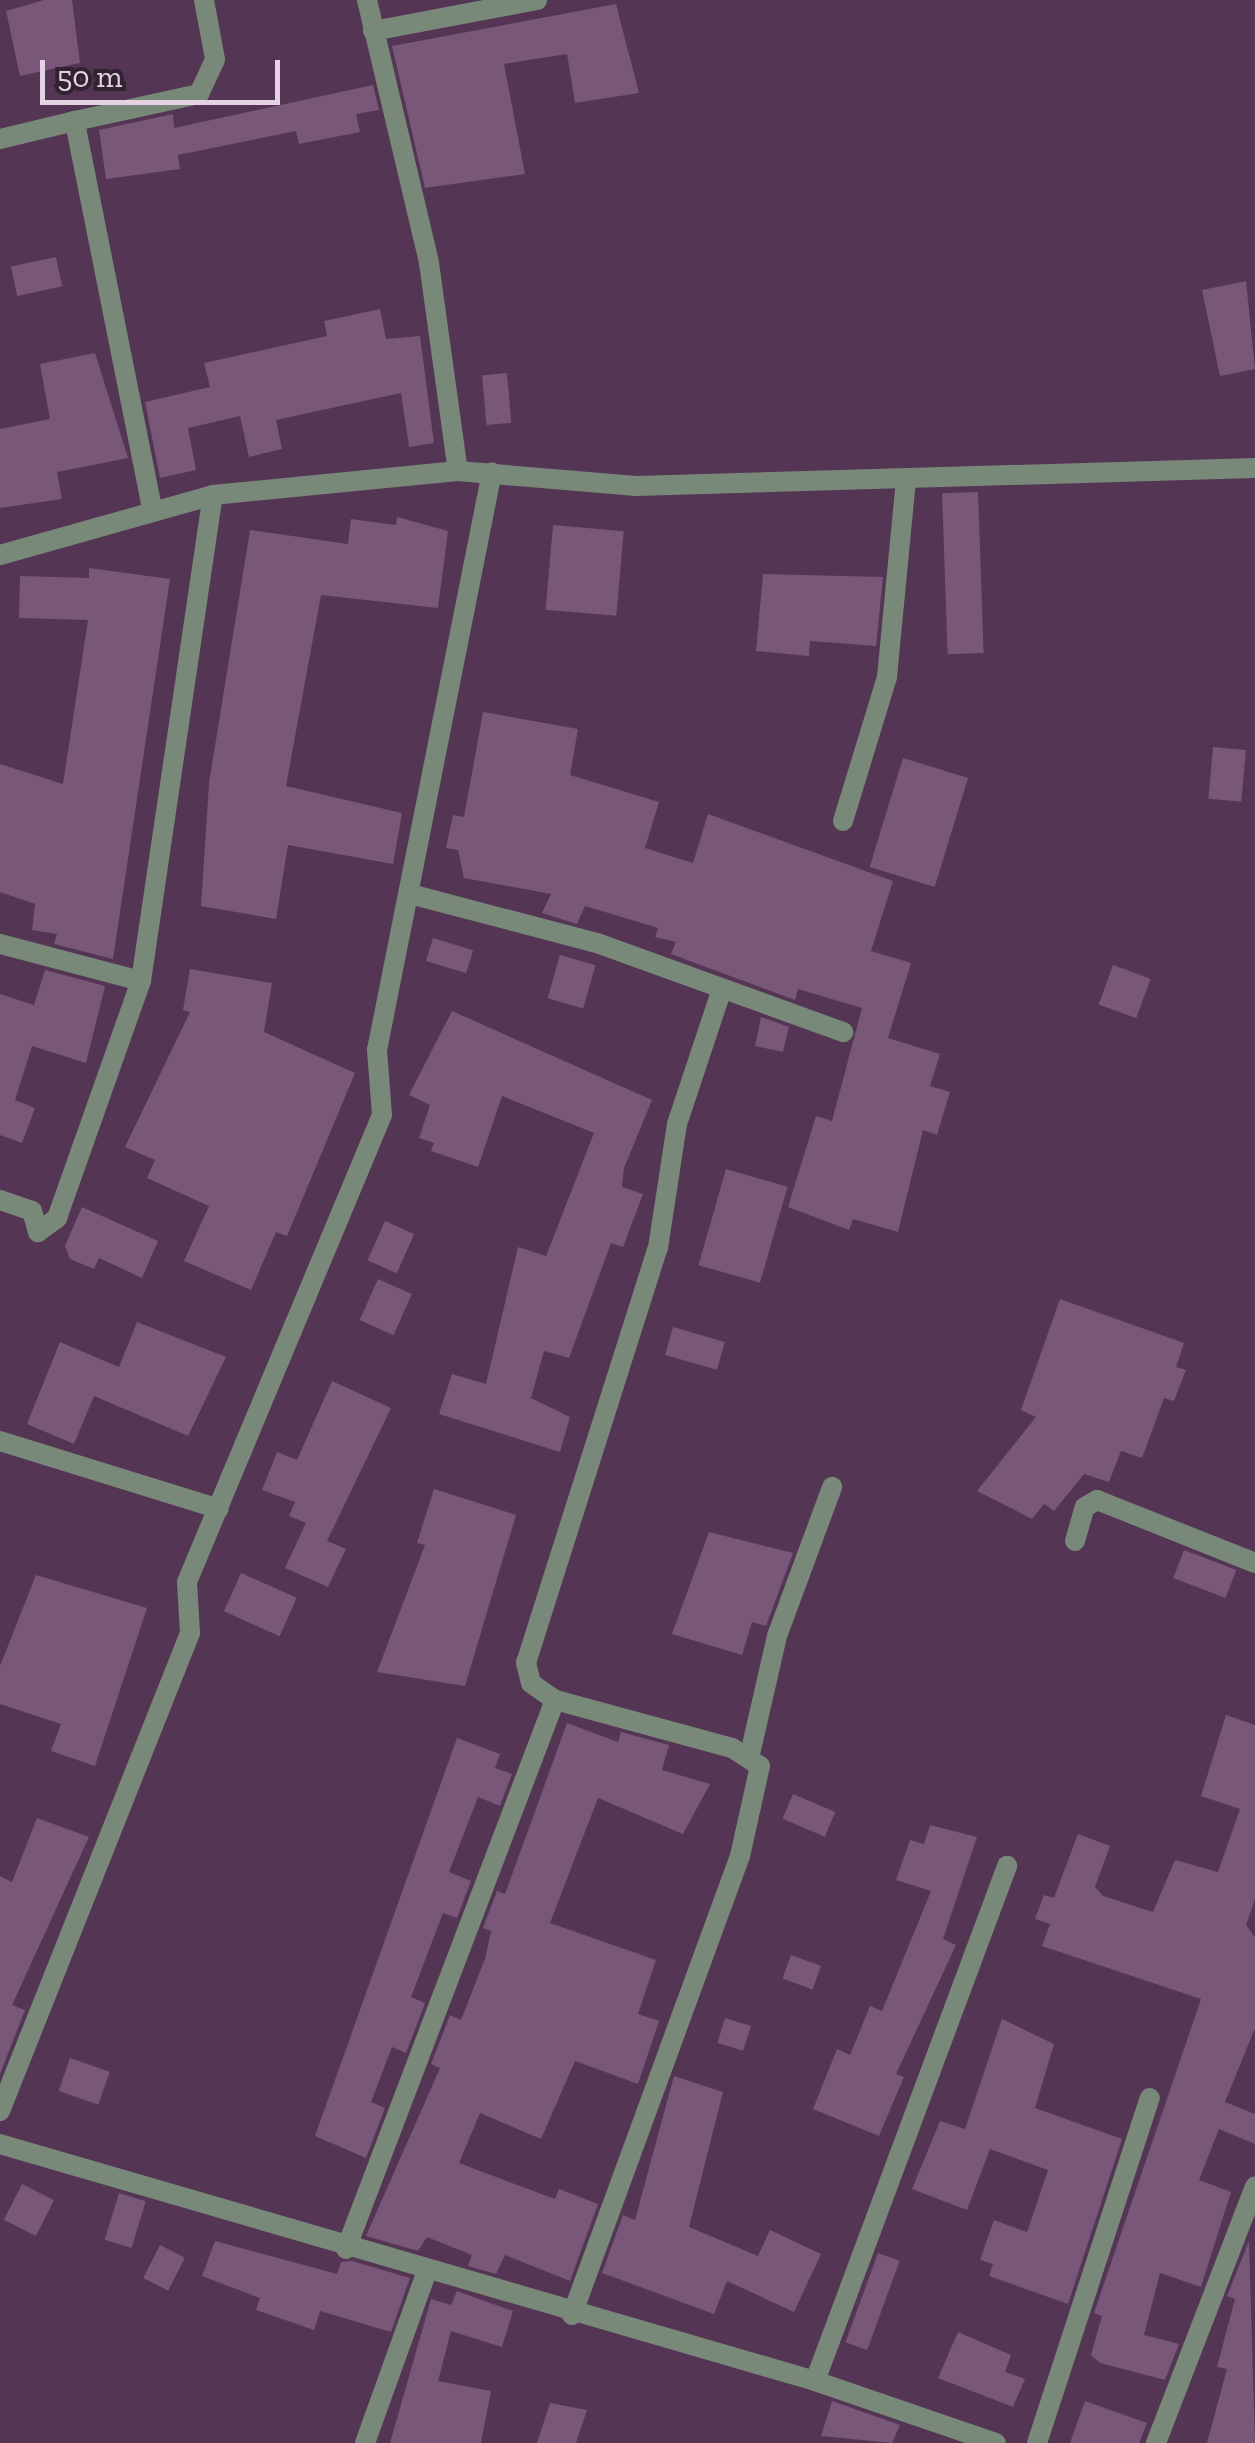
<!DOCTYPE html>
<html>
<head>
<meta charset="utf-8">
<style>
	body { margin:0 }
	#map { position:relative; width:1255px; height:2443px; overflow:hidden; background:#543554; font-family:"Zilla Slab",serif }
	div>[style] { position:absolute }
	.building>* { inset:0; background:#785778; transform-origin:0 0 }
	.minor>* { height:20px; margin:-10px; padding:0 10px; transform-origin:10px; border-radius:10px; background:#788879 }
	.tertiary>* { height:20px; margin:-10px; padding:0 10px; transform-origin:10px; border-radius:10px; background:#788879 }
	span { translate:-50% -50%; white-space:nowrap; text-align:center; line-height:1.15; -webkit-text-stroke:8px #312331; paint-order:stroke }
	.scale { position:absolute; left:40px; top:60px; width:240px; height:45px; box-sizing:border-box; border:5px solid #e5d2e5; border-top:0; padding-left:12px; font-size:30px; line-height:35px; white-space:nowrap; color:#e5d2e5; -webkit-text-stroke:8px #312331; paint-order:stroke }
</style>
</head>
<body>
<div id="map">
	<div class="building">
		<i style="clip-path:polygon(44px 0,72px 0,80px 63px,20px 76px,6px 11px)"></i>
		<i style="clip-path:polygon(616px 4px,639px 93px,575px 103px,567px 54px,504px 64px,525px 174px,425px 188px,392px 46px)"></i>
		<i style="clip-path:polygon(373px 85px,379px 110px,356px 114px,360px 132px,299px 144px,296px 131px,178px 155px,180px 169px,106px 179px,99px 130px,173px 114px,174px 128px)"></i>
		<i style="left:56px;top:257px;width:30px;height:46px;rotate:78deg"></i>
		<i style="clip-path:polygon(1246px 281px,1255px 369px,1220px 376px,1202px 290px)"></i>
		<i style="clip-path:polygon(380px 309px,386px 339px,420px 336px,434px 443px,409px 447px,401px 393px,276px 420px,282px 449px,249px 457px,240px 416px,188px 428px,196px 470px,160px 478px,145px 402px,210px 387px,204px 363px,327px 336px,324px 321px)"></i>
		<i style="clip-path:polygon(95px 353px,128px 458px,57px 472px,62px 499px,0 508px,0 429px,50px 419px,40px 364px)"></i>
		<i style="left:507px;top:373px;width:50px;height:25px;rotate:85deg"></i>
		<i style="left:978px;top:492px;width:161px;height:36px;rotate:88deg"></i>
		<i style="clip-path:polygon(397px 517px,448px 531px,438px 608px,321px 595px,286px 786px,402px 813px,393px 864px,288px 845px,276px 919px,201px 906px,209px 783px,250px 530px,348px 544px,351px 519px,396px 525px)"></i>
		<i style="left:553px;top:525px;width:71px;height:85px;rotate:5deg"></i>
		<i style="clip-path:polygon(89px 568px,170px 579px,113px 959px,54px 944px,57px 934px,32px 930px,35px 904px,0 892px,0 764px,63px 784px,88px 620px,19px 618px,20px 576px,89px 578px)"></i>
		<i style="clip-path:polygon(763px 574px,883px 577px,876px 646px,810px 641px,809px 656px,756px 651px)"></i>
		<i style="clip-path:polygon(483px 712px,578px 729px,570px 775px,659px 802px,645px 848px,693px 863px,708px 814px,893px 881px,871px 951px,911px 963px,888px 1038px,940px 1054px,930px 1086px,950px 1092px,937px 1135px,923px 1130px,898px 1232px,853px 1219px,849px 1230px,788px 1207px,816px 1116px,832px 1121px,862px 1008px,798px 989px,795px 1000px,671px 954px,676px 942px,655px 937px,658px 928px,585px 906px,577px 924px,542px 913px,551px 894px,464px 878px,458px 850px,446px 848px,453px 815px,464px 817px)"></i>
		<i style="left:1213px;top:747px;width:33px;height:52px;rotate:5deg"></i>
		<i style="left:903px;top:758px;width:68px;height:114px;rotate:17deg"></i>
		<i style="left:433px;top:938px;width:42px;height:24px;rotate:17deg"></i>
		<i style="left:560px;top:955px;width:37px;height:45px;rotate:16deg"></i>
		<i style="left:1113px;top:965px;width:40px;height:42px;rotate:20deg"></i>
		<i style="clip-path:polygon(190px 969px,272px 983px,264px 1032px,355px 1073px,287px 1236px,276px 1232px,251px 1290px,184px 1261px,209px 1206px,147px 1178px,155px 1160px,125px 1147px,190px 1012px,183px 1010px)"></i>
		<i style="clip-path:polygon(45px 970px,105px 986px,86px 1063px,32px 1046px,15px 1100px,35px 1108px,22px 1143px,0 1135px,0 994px,34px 1005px)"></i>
		<i style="clip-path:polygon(452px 1011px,652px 1100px,624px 1168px,622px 1187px,643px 1194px,623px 1247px,611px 1243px,569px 1358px,544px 1351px,531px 1398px,570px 1417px,560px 1452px,439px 1414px,452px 1374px,486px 1384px,518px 1247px,546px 1256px,594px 1133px,502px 1096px,478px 1167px,431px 1151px,434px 1143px,419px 1138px,430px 1105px,409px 1095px)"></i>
		<i style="clip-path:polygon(761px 1017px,789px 1027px,783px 1052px,755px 1046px)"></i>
		<i style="left:726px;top:1169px;width:64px;height:100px;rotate:16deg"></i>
		<i style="clip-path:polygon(82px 1207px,158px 1241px,142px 1278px,99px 1258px,94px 1269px,70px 1259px,65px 1246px)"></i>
		<i style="left:385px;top:1221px;width:32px;height:43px;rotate:24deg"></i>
		<i style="left:378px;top:1279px;width:37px;height:45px;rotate:24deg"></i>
		<i style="clip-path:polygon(1060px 1299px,1184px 1343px,1176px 1367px,1186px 1370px,1174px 1401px,1164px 1398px,1142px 1458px,1121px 1451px,1109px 1482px,1084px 1474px,1054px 1511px,1044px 1504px,1032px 1519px,977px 1491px,1036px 1417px,1021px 1410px)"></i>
		<i style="clip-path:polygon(137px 1322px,226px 1357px,188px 1436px,94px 1396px,74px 1444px,27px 1424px,60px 1342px,119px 1367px)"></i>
		<i style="left:673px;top:1327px;width:54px;height:29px;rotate:16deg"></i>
		<i style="clip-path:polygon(332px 1381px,391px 1408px,327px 1541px,346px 1549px,328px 1587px,285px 1568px,306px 1523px,289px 1516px,295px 1502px,262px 1490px,277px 1452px,297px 1460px)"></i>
		<i style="clip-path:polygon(434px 1489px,516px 1515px,465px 1686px,377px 1672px,425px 1545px,417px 1543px)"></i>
		<i style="clip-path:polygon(709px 1532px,793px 1553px,766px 1626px,752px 1622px,742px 1655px,672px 1634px)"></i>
		<i style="left:1184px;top:1550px;width:56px;height:30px;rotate:21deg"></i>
		<i style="left:241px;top:1573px;width:61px;height:42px;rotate:24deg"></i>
		<i style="clip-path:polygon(36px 1575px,147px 1608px,95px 1766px,51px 1751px,61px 1724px,0 1704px,0 1666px)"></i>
		<i style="clip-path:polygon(1226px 1715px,1255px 1725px,1255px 1899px,1246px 1925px,1255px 1937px,1255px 2028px,1225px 2102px,1255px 2114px,1255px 2144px,1219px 2129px,1199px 2180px,1231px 2192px,1201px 2287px,1160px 2273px,1144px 2335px,1179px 2344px,1165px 2380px,1100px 2363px,1091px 2355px,1102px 2316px,1094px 2313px,1201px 1999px,1042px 1946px,1050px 1924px,1035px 1919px,1044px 1895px,1054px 1898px,1078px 1834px,1110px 1846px,1095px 1887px,1103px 1896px,1153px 1912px,1175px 1860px,1218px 1872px,1240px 1809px,1201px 1796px)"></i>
		<i style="clip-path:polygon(567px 1723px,618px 1742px,621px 1732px,669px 1745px,662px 1770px,710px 1784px,683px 1834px,598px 1798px,550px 1923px,656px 1960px,638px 2014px,659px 2021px,638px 2084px,575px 2061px,541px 2139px,480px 2113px,459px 2163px,555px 2199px,559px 2189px,598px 2204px,570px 2281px,505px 2255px,496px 2274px,468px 2266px,472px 2255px,427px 2237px,418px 2251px,366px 2236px,440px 2068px,431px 2064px,450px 2015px,461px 2020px,485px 1959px,491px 1931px,483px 1928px,497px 1891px,505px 1894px)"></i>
		<i style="clip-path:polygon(457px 1738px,500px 1754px,495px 1768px,512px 1774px,500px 1806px,478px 1797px,449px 1872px,471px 1881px,457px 1918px,443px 1913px,411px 1997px,425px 2003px,406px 2053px,392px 2047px,371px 2102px,385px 2108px,366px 2158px,315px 2136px)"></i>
		<i style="left:793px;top:1794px;width:46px;height:27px;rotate:23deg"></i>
		<i style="clip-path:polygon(37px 1818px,89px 1837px,12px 2005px,25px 2010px,0 2074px,0 1876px,12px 1882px)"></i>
		<i style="clip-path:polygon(930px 1825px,977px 1837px,943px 1939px,956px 1945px,896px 2074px,904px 2077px,879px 2136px,813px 2109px,837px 2049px,850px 2055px,870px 2006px,882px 2011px,931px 1891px,896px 1880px,910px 1840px,924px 1844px)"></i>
		<i style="left:791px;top:1955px;width:32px;height:25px;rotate:20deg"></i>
		<i style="left:725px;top:2018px;width:27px;height:26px;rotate:17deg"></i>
		<i style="clip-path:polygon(1002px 2019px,1054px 2044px,1035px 2108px,1122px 2139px,1068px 2304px,989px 2276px,993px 2264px,980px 2260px,994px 2220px,1027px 2232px,1048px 2170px,990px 2149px,967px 2210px,912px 2189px,940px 2121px,965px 2129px)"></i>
		<i style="left:70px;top:2058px;width:42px;height:35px;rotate:19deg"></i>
		<i style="clip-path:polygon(674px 2076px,723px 2092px,689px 2227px,758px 2256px,770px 2230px,821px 2254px,794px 2312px,727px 2281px,714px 2314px,602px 2273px,623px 2215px,635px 2220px)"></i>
		<i style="left:22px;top:2184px;width:36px;height:40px;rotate:27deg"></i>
		<i style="left:119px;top:2193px;width:28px;height:49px;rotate:17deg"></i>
		<i style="clip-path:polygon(215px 2241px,337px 2274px,341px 2262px,352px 2261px,410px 2278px,391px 2332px,320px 2311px,314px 2330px,256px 2310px,260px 2298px,202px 2276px)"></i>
		<i style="clip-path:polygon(1249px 2241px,1255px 2443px,1207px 2443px,1227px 2369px,1217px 2367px,1235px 2299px,1227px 2296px)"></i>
		<i style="left:160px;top:2245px;width:28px;height:37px;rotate:27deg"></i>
		<i style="left:878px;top:2253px;width:23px;height:95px;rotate:20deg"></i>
		<i style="clip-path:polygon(457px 2291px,513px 2311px,502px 2347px,451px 2331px,438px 2381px,491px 2391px,481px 2443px,390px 2443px,431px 2299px,451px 2305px)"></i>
		<i style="clip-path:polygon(958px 2332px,1011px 2355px,1005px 2372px,1025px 2379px,1013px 2407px,938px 2378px)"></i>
		<i style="clip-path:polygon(832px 2401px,900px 2425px,892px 2443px,821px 2436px)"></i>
		<i style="clip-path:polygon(1085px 2401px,1147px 2423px,1139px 2443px,1070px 2443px)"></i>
		<i style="clip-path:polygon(550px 2403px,587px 2410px,576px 2443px,537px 2443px)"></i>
	</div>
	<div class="minor">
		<i style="left:367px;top:0;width:270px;rotate:76.7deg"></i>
		<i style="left:429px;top:263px;width:210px;rotate:82.1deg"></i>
		<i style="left:373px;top:31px;width:167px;rotate:-10.7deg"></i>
		<i style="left:0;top:139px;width:77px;rotate:-13.5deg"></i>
		<i style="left:152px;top:508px;width:395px;rotate:-101.3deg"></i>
		<i style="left:75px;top:121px;width:127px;rotate:-12.3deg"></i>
		<i style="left:199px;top:94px;width:38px;rotate:-65deg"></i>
		<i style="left:215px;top:59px;width:60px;rotate:-100.6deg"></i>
		<i style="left:843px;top:821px;width:151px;rotate:-73deg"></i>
		<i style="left:887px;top:677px;width:200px;rotate:-84.5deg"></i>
		<i style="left:410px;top:894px;width:193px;rotate:14.7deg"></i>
		<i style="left:597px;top:943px;width:262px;rotate:19.9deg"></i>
		<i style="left:0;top:944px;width:146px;rotate:14.7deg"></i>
		<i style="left:0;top:1200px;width:34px;rotate:19deg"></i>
		<i style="left:32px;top:1211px;width:22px;rotate:74deg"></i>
		<i style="left:38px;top:1232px;width:24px;rotate:-36deg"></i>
		<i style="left:57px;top:1218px;width:251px;rotate:-70.5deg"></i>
		<i style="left:141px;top:981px;width:491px;rotate:-81.6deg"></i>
		<i style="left:0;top:1441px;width:229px;rotate:17.2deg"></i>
		<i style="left:1075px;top:1541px;width:35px;rotate:-74deg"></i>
		<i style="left:1085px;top:1507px;width:14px;rotate:-30deg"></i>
		<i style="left:1097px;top:1500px;width:170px;rotate:21.7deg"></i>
		<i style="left:750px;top:1754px;width:121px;rotate:-77.1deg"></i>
		<i style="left:777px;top:1636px;width:159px;rotate:-69.7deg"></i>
		<i style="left:0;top:2111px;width:514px;rotate:-68.32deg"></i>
		<i style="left:190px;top:1633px;width:51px;rotate:-93.4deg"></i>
		<i style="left:187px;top:1582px;width:506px;rotate:-67.34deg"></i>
		<i style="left:382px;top:1115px;width:65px;rotate:-94.4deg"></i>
		<i style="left:377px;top:1050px;width:589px;rotate:-78.75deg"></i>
		<i style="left:0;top:2144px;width:849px;rotate:16.21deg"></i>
		<i style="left:815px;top:2381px;width:191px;rotate:18.9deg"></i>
		<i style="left:346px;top:2249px;width:587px;rotate:-69.16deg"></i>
		<i style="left:572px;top:2315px;width:489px;rotate:-69.9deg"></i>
		<i style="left:740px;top:1856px;width:92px;rotate:-77.5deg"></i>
		<i style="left:760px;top:1766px;width:33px;rotate:-147deg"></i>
		<i style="left:732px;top:1748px;width:183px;rotate:-164.8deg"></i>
		<i style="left:555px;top:1700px;width:29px;rotate:-145deg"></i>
		<i style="left:531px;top:1683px;width:21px;rotate:-104deg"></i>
		<i style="left:526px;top:1663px;width:435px;rotate:-72.4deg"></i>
		<i style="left:658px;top:1248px;width:125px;rotate:-81.3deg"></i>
		<i style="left:677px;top:1124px;width:142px;rotate:-71.6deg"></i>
		<i style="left:815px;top:2381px;width:550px;rotate:-69.55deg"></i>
		<i style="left:365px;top:2443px;width:180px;rotate:-70.2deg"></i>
		<i style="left:1037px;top:2443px;width:363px;rotate:-71.9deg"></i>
		<i style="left:1156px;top:2443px;width:275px;rotate:-68.9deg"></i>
	</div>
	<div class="tertiary">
		<i style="left:0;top:555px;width:221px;rotate:-15.7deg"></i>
		<i style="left:213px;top:495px;width:246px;rotate:-5.6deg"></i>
		<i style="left:458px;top:471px;width:179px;rotate:4.8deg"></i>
		<i style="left:636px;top:486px;width:619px;rotate:-1.67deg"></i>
	</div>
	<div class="scale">50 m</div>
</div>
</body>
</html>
